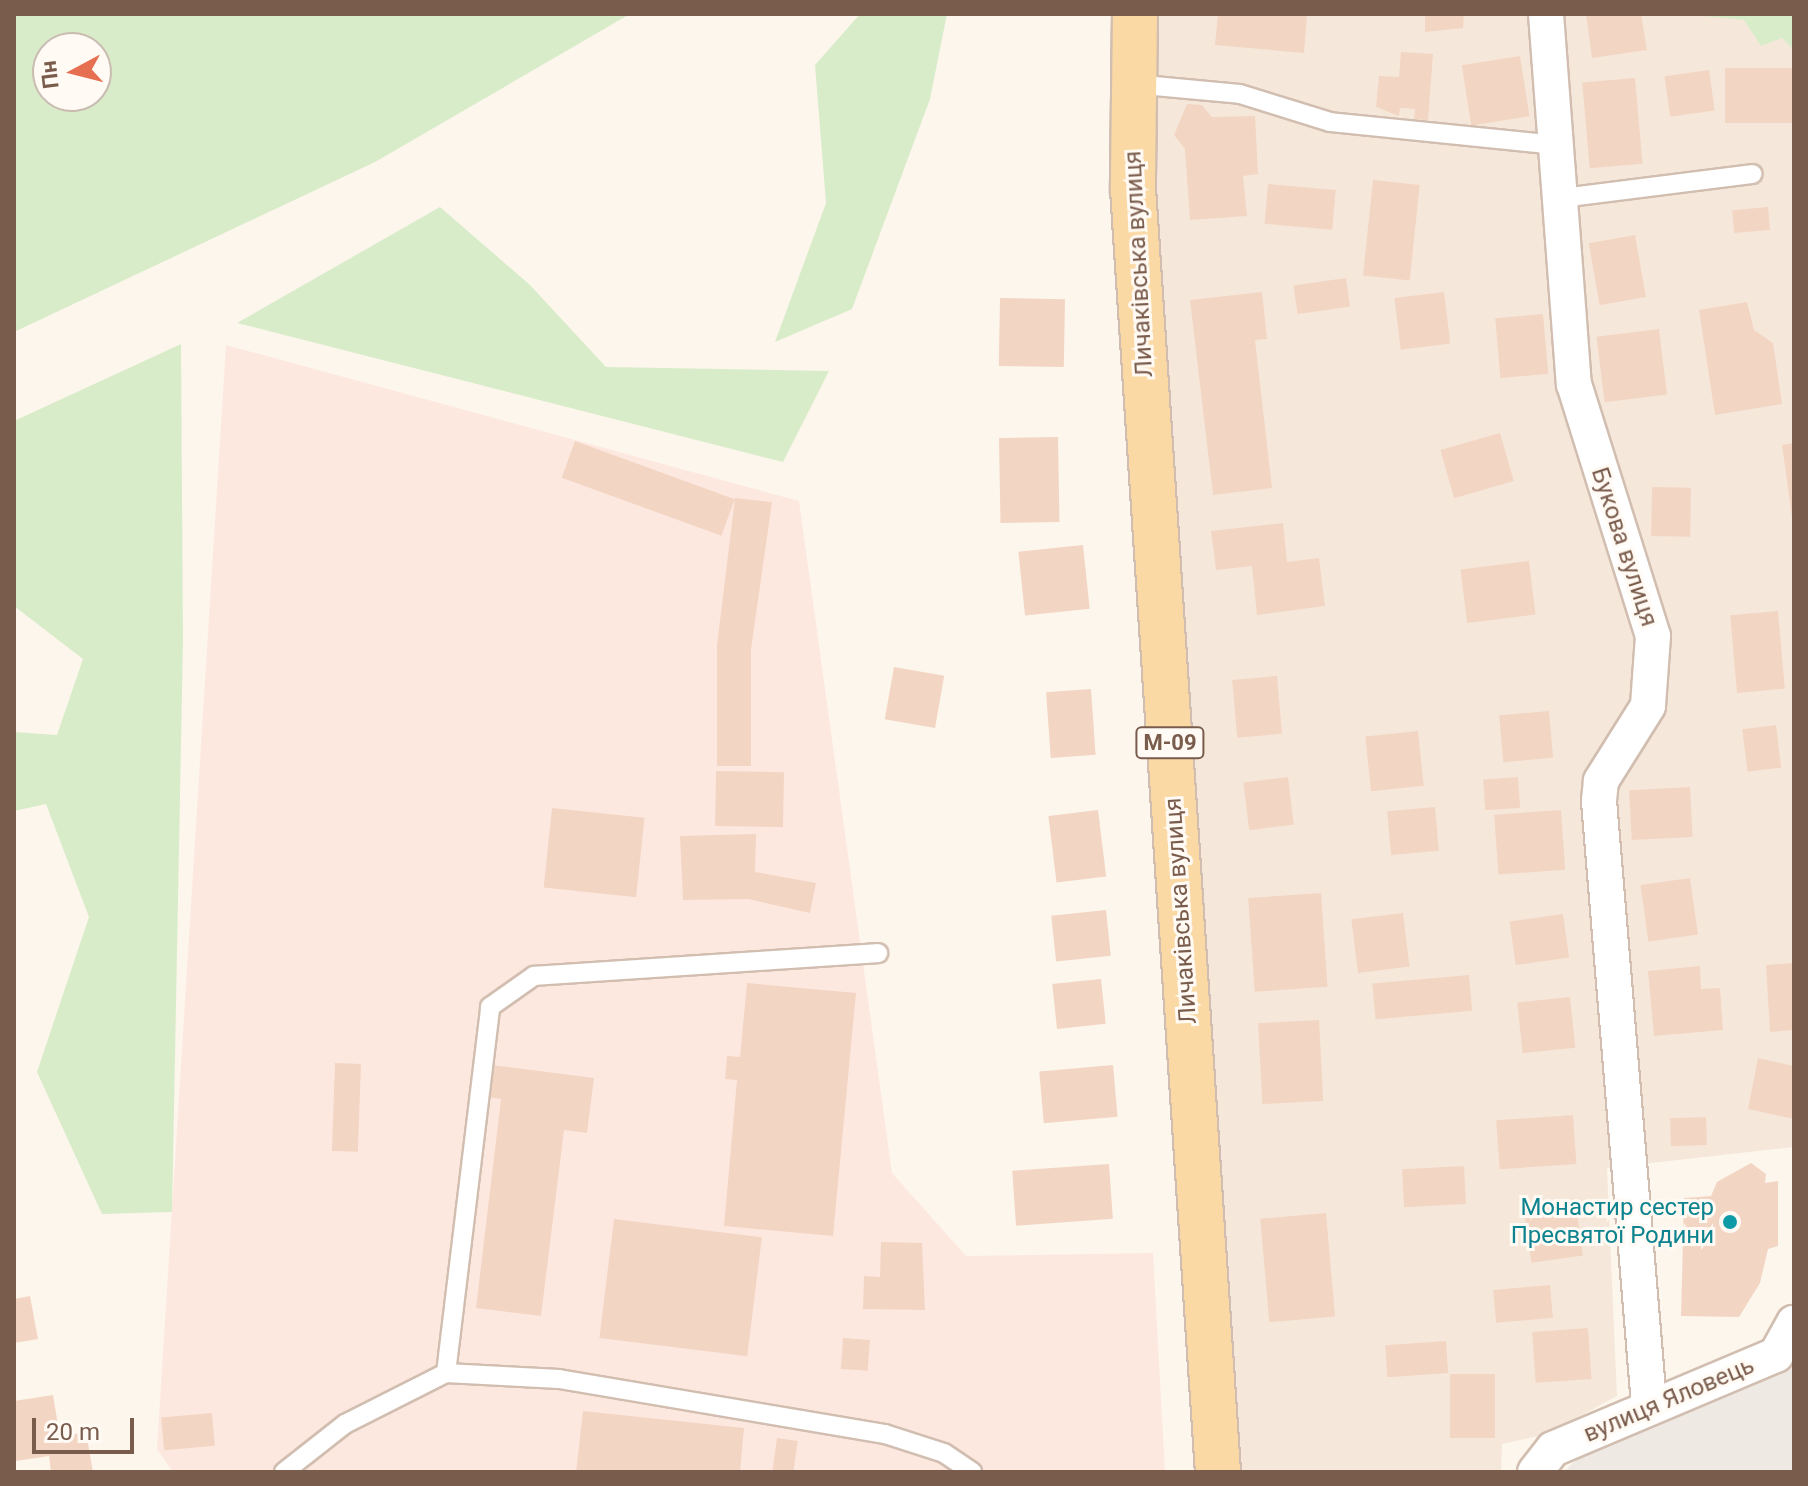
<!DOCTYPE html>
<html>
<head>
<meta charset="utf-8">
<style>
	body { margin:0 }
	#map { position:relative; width:1808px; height:1486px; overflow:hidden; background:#fdf6ec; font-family:Roboto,sans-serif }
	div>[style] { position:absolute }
	.residential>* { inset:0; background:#f5e8da }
	.commercial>* { inset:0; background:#fde8e0 }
	.industrial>* { inset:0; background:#efe9e4 }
	.green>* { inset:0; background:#d8ecc9 }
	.building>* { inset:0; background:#f3d5c3; transform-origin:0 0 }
	.roads { filter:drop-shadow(2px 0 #d1beb0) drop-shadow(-2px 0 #d1beb0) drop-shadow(0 2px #d1beb0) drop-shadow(0 -2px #d1beb0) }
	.service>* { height:18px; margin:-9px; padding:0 9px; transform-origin:9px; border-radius:9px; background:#fff }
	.minor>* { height:34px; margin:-17px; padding:0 17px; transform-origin:17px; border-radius:17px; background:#fff }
	.primary>* { height:44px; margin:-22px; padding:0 22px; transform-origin:22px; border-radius:22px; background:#fbd9a5 }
	.dots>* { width:22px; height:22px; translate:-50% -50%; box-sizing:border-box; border:4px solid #fffaf3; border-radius:50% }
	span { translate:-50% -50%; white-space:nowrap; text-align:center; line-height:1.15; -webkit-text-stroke:6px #fffaf3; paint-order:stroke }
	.shield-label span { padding:2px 6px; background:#fffaf3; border:2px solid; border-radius:6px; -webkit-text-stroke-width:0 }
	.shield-label { font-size:22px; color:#7a5c4d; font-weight:700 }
	.street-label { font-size:24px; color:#7a5c4d }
	.culture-label { font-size:24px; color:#0d838f }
	.right { translate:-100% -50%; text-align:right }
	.frame { position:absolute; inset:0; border:16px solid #7a5c4d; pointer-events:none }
	.north { position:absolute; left:32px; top:32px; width:80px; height:80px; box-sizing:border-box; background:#fffaf3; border:2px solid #cabbb1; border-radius:50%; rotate:263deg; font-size:22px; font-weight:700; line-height:32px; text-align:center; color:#7a5c4d }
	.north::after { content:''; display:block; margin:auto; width:28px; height:36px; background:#e76f51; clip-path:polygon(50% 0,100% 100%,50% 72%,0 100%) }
	.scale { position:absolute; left:32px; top:1418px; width:102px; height:36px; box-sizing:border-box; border:4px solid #7a5c4d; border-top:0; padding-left:10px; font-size:24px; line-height:28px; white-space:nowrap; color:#7a5c4d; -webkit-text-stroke:6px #fffaf3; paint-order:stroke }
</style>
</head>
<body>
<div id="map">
	<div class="residential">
		<i style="clip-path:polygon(1155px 14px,1794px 14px,1794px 1147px,1607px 1168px,1617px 1396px,1547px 1434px,1502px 1444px,1501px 1472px,1232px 1472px,1146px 116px)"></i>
	</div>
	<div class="commercial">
		<i style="clip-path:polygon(226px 345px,799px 501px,892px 1173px,966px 1256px,1153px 1253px,1165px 1472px,173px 1472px,157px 1449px)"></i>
	</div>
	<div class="industrial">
		<i style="clip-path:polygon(1794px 1360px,1794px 1472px,1564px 1472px,1584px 1452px)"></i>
	</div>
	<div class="green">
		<i style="clip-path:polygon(evenodd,14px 14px,630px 14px,375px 162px,14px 332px,14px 14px,48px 48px,96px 48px,96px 96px,48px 96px,48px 48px)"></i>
		<i style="clip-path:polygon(860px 14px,947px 14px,930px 99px,852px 309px,775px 342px,826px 203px,815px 65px)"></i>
		<i style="clip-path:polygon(1684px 14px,1794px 14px,1794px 50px,1782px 38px,1761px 46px,1744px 20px)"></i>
		<i style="clip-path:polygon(440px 207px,530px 285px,606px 367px,829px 371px,783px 462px,237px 323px)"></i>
		<i style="clip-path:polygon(181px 344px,183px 640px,172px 1212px,102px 1214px,37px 1072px,89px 917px,46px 804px,14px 811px,14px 732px,57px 735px,83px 659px,14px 606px,14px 421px)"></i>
	</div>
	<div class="building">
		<i style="clip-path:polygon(1218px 14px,1307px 14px,1304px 53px,1215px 45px)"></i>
		<i style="clip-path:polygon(1425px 14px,1464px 14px,1463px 28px,1425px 32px)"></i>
		<i style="clip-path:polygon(1586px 14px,1641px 14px,1647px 50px,1592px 58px)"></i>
		<i style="clip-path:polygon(1401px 52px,1433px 54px,1428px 120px,1414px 119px,1415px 109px,1400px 108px,1399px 116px,1376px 107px,1379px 76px,1399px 77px)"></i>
		<i style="left:1520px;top:56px;width:61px;height:59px;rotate:81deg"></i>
		<i style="left:1794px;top:68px;width:55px;height:69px;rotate:90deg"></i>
		<i style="left:1709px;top:70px;width:41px;height:45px;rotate:82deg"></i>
		<i style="left:1635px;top:78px;width:86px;height:53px;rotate:85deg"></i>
		<i style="clip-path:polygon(1187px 104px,1202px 105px,1212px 117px,1255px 116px,1258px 174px,1243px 176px,1247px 216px,1190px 220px,1185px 149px,1174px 135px)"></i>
		<i style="left:1373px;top:180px;width:47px;height:96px;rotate:6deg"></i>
		<i style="left:1268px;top:184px;width:68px;height:40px;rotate:5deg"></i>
		<i style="left:1768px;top:207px;width:23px;height:36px;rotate:85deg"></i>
		<i style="left:1635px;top:235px;width:63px;height:47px;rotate:80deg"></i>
		<i style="left:1346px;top:278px;width:29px;height:53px;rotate:82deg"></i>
		<i style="clip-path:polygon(1262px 292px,1267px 339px,1255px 340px,1272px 488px,1213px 495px,1190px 300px)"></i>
		<i style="left:1444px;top:292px;width:52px;height:50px;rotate:83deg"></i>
		<i style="left:1000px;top:298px;width:65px;height:68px;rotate:1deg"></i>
		<i style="clip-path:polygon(1747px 302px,1754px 330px,1773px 343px,1782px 404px,1715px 415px,1699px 310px)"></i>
		<i style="left:1543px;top:314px;width:60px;height:48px;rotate:85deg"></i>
		<i style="left:1659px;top:329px;width:66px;height:63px;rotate:83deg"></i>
		<i style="left:1500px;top:433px;width:50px;height:62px;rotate:74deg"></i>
		<i style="left:1058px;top:437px;width:85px;height:59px;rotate:89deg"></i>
		<i style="left:575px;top:441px;width:170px;height:39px;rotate:20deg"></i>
		<i style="clip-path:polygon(1794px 443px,1794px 517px,1792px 517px,1782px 445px)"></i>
		<i style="left:1652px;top:487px;width:39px;height:49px;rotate:1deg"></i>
		<i style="clip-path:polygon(735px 498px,772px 502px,751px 649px,751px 766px,717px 766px,717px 645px)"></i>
		<i style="clip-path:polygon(1283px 523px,1287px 562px,1319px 558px,1325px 606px,1257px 615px,1252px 566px,1216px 570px,1211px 531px)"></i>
		<i style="left:1083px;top:545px;width:64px;height:65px;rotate:84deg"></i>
		<i style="left:1529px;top:561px;width:54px;height:69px;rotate:83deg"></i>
		<i style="left:1778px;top:611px;width:78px;height:48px;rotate:85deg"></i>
		<i style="left:894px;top:667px;width:51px;height:53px;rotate:10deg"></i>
		<i style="left:1277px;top:676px;width:58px;height:45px;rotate:85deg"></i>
		<i style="left:1091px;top:689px;width:66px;height:45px;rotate:86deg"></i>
		<i style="left:1549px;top:711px;width:47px;height:50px;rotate:85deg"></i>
		<i style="left:1776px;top:725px;width:43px;height:34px;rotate:83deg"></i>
		<i style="left:1418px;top:731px;width:55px;height:53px;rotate:84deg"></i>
		<i style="left:716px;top:771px;width:68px;height:55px;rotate:1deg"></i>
		<i style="left:1288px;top:777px;width:48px;height:45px;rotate:83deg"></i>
		<i style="left:1518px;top:777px;width:31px;height:35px;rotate:86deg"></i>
		<i style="left:1690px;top:787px;width:50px;height:61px;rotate:87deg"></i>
		<i style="left:1435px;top:807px;width:44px;height:48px;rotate:85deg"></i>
		<i style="left:552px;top:808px;width:93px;height:80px;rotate:6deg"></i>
		<i style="left:1098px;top:810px;width:67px;height:50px;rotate:83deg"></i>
		<i style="left:1561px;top:810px;width:60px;height:67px;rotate:86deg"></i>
		<i style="clip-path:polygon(756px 834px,755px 872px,816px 883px,810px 913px,748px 899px,683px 900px,680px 836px)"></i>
		<i style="left:1690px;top:878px;width:57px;height:50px;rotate:82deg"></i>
		<i style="left:1321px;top:893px;width:94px;height:73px;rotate:86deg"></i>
		<i style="left:1106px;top:910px;width:46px;height:55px;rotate:84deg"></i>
		<i style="left:1403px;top:913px;width:54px;height:52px;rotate:83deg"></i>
		<i style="left:1563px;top:914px;width:44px;height:54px;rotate:82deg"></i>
		<i style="clip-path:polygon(1794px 963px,1794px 1030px,1770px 1032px,1766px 965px)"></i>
		<i style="clip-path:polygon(1700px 966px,1701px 989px,1720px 988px,1723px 1030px,1654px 1036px,1648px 971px)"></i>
		<i style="left:1469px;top:975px;width:36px;height:97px;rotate:85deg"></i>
		<i style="left:1101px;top:979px;width:45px;height:49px;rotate:84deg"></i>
		<i style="clip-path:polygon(747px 983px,856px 993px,833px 1236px,724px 1226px,737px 1080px,725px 1079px,727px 1056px,740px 1057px)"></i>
		<i style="left:1570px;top:997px;width:51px;height:53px;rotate:84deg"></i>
		<i style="left:1319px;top:1020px;width:81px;height:61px;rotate:87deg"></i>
		<i style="clip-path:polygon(1758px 1058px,1794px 1066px,1794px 1119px,1748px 1109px)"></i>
		<i style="left:335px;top:1063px;width:26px;height:88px;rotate:2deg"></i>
		<i style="clip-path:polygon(492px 1065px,594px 1078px,587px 1133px,564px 1130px,541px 1316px,476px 1308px,501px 1099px,488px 1097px)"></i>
		<i style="left:1113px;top:1065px;width:52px;height:74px;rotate:85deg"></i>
		<i style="left:1573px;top:1115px;width:49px;height:77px;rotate:86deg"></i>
		<i style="left:1706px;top:1117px;width:28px;height:36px;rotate:88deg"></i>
		<i style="clip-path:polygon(1751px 1163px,1766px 1174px,1765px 1183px,1778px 1181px,1778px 1246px,1768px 1249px,1760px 1283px,1739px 1317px,1681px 1316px,1684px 1198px,1711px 1196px,1717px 1182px)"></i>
		<i style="left:1109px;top:1164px;width:55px;height:97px;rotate:86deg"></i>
		<i style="left:1464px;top:1166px;width:38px;height:62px;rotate:87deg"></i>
		<i style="left:1575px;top:1199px;width:57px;height:52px;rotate:82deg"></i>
		<i style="left:1326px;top:1213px;width:104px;height:66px;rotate:85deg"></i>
		<i style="left:614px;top:1219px;width:149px;height:120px;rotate:7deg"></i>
		<i style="clip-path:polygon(881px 1242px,922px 1243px,925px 1310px,863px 1309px,864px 1276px,880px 1277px)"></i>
		<i style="left:1550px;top:1285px;width:33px;height:57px;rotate:85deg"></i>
		<i style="clip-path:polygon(30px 1296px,38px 1339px,14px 1343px,14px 1299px)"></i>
		<i style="left:1588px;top:1328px;width:51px;height:56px;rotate:86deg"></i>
		<i style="left:843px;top:1338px;width:27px;height:31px;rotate:4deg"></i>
		<i style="left:1446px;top:1341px;width:32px;height:61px;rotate:86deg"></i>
		<i style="left:1450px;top:1374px;width:45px;height:64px"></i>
		<i style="clip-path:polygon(53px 1395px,60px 1437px,86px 1432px,93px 1472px,51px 1472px,49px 1456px,16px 1461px,14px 1401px)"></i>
		<i style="clip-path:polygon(583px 1411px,744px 1428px,740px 1472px,576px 1472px)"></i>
		<i style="left:212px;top:1413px;width:33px;height:51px;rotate:85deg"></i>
		<i style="left:777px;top:1438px;width:21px;height:32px;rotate:8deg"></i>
	</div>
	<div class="roads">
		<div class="service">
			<i style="left:1133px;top:84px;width:107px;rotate:5.3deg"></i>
			<i style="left:1240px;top:94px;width:94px;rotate:17.3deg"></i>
			<i style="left:1330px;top:122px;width:226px;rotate:5.8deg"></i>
			<i style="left:1562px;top:198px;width:192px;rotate:-7.2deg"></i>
			<i style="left:446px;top:1373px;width:369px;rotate:-83.1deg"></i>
			<i style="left:490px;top:1007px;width:54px;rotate:-35.2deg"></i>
			<i style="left:534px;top:976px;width:345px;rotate:-3.8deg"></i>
			<i style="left:284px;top:1472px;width:78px;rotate:-38.2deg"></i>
			<i style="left:345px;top:1424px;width:113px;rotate:-26.8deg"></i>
			<i style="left:446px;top:1373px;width:113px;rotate:3deg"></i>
			<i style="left:559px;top:1379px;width:331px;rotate:9.6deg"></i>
			<i style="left:885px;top:1434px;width:62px;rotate:17.9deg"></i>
			<i style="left:944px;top:1453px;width:34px;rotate:34deg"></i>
		</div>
		<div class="minor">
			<i style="left:1546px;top:14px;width:371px;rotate:85.7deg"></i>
			<i style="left:1574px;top:384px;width:264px;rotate:72.6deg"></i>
			<i style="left:1653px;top:636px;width:70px;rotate:94.1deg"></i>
			<i style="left:1648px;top:706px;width:89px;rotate:122.1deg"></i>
			<i style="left:1601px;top:781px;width:20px;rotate:96deg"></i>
			<i style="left:1599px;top:801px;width:605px;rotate:85.26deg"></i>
			<i style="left:1535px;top:1472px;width:29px;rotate:-52deg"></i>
			<i style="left:1553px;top:1449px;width:242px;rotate:-22.9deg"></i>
			<i style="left:1776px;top:1355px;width:37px;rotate:-61deg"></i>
		</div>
		<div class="primary">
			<i style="left:1135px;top:14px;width:175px;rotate:90.7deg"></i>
			<i style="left:1133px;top:189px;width:1286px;rotate:86.21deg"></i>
		</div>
	</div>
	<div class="dots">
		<i style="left:1730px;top:1222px;background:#0f9aa8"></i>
	</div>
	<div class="shield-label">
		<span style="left:1170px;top:743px">М-09</span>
	</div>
	<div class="street-label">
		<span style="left:1139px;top:264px;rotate:-93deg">Личаківська вулиця</span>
		<span style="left:1624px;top:547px;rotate:72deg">Букова вулиця</span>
		<span style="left:1181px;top:911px;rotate:-94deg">Личаківська вулиця</span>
		<span style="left:1669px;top:1400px;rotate:-23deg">вулиця Яловець</span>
	</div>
	<div class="culture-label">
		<span class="right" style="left:1714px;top:1222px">Монастир сестер<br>Пресвятої Родини</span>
	</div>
	<div class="frame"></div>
	<div class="north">Пн</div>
	<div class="scale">20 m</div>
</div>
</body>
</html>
